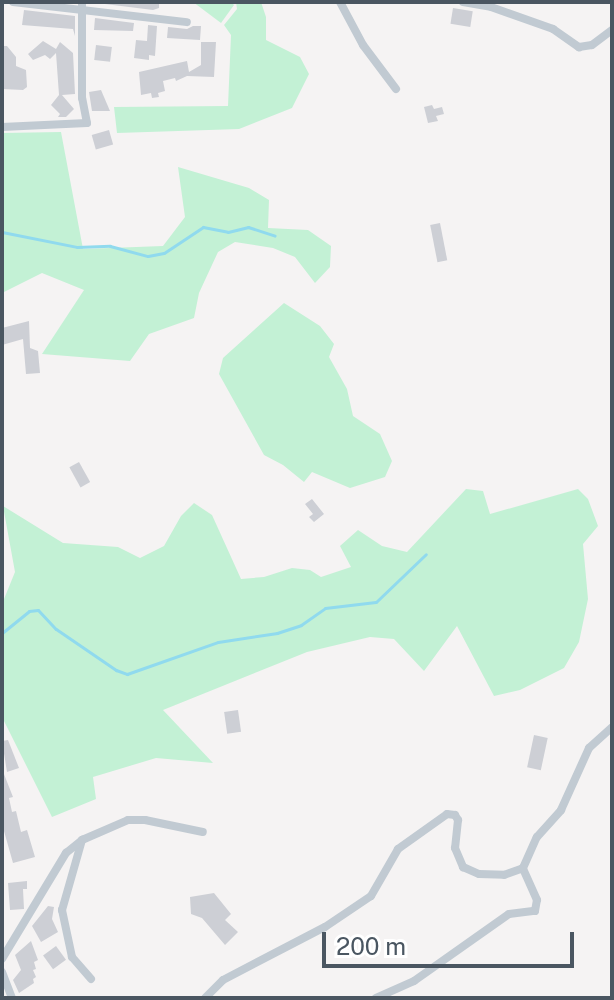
<!DOCTYPE html>
<html>
<head>
<meta charset="utf-8">
<style>
	body { margin:0 }
	#map { position:relative; width:614px; height:1000px; overflow:hidden; background:#f5f3f3; font-family:"Public Sans",sans-serif }
	div>[style] { position:absolute }
	.green>* { inset:0; background:#c3f1d5 }
	.stream>* { height:3px; margin:-1.5px; padding:0 1.5px; transform-origin:1.5px; border-radius:1.5px; background:#90daee }
	.building>* { inset:0; background:#cdcfd5; transform-origin:0 0 }
	.street>* { height:8px; margin:-4px; padding:0 4px; transform-origin:4px; border-radius:4px; background:#c1cad2 }
	span { translate:-50% -50%; white-space:nowrap; text-align:center; line-height:1.15; -webkit-text-stroke:7px #fff; paint-order:stroke }
	.frame { position:absolute; inset:0; border:4px solid #4a5661; pointer-events:none }
	.scale { position:absolute; left:322px; top:932px; width:252px; height:36px; box-sizing:border-box; border:4px solid #4a5661; border-top:0; padding-left:10px; font-size:24px; line-height:28px; white-space:nowrap; color:#4a5661; -webkit-text-stroke:6px #fff; paint-order:stroke }
</style>
</head>
<body>
<div id="map">
	<div class="green">
		<i style="clip-path:polygon(193px 2px,231px 2px,234px 5px,221px 23px)"></i>
		<i style="clip-path:polygon(236px 2px,261px 2px,266px 17px,266px 40px,300px 57px,309px 74px,292px 108px,239px 129px,117px 133px,114px 107px,228px 106px,231px 35px,224px 25px,237px 9px)"></i>
		<i style="clip-path:polygon(61px 132px,83px 249px,163px 246px,185px 217px,178px 167px,249px 188px,269px 200px,268px 228px,308px 230px,331px 246px,330px 267px,315px 283px,295px 257px,273px 248px,235px 242px,218px 252px,199px 293px,194px 318px,149px 334px,130px 361px,42px 354px,84px 290px,42px 273px,2px 293px,2px 133px)"></i>
		<i style="clip-path:polygon(284px 303px,320px 326px,334px 344px,329px 357px,347px 389px,353px 416px,380px 434px,392px 461px,385px 477px,350px 488px,312px 472px,304px 482px,283px 465px,264px 455px,219px 374px,223px 358px)"></i>
		<i style="clip-path:polygon(466px 489px,483px 491px,490px 514px,578px 489px,588px 499px,598px 526px,583px 544px,588px 599px,579px 642px,564px 668px,520px 690px,494px 696px,457px 626px,424px 671px,394px 639px,370px 637px,307px 652px,163px 710px,213px 763px,156px 758px,93px 777px,96px 799px,52px 817px,2px 717px,2px 604px,15px 572px,3px 506px,63px 543px,118px 547px,140px 558px,164px 546px,181px 516px,194px 503px,212px 515px,241px 579px,264px 577px,292px 568px,310px 570px,321px 577px,351px 567px,340px 546px,358px 530px,382px 546px,407px 552px)"></i>
	</div>
	<div class="stream">
		<i style="left:2px;top:232px;width:76px;rotate:11.3deg"></i>
		<i style="left:77px;top:247px;width:33px;rotate:-2deg"></i>
		<i style="left:110px;top:246px;width:39px;rotate:15deg"></i>
		<i style="left:148px;top:256px;width:16px;rotate:-11deg"></i>
		<i style="left:164px;top:253px;width:47px;rotate:-33.7deg"></i>
		<i style="left:203px;top:227px;width:25px;rotate:11deg"></i>
		<i style="left:228px;top:232px;width:21px;rotate:-14deg"></i>
		<i style="left:248px;top:227px;width:28px;rotate:18deg"></i>
		<i style="left:2px;top:633px;width:35px;rotate:-39deg"></i>
		<i style="left:29px;top:611px;width:9px;rotate:-6deg"></i>
		<i style="left:38px;top:610px;width:26px;rotate:47deg"></i>
		<i style="left:56px;top:629px;width:73px;rotate:34.3deg"></i>
		<i style="left:116px;top:670px;width:12px;rotate:20deg"></i>
		<i style="left:127px;top:674px;width:96px;rotate:-19.4deg"></i>
		<i style="left:218px;top:642px;width:60px;rotate:-8.7deg"></i>
		<i style="left:277px;top:633px;width:25px;rotate:-18deg"></i>
		<i style="left:301px;top:625px;width:29px;rotate:-35deg"></i>
		<i style="left:325px;top:608px;width:51px;rotate:-6.7deg"></i>
		<i style="left:376px;top:602px;width:69px;rotate:-43.8deg"></i>
	</div>
	<div class="building">
		<i style="clip-path:polygon(89px 2px,159px 2px,159px 8px,153px 10px)"></i>
		<i style="left:453px;top:8px;width:20px;height:16px;rotate:9deg"></i>
		<i style="clip-path:polygon(24px 10px,75px 16px,75px 36px,73px 29px,22px 25px)"></i>
		<i style="clip-path:polygon(95px 18px,134px 23px,133px 31px,94px 30px)"></i>
		<i style="clip-path:polygon(148px 25px,157px 26px,155px 56px,149px 55px,149px 60px,134px 58px,136px 40px,147px 41px)"></i>
		<i style="clip-path:polygon(193px 26px,201px 26px,200px 40px,167px 38px,168px 27px,187px 29px)"></i>
		<i style="clip-path:polygon(43px 41px,56px 49px,60px 42px,73px 53px,75px 94px,62px 95px,74px 109px,66px 117px,58px 117px,60px 114px,51px 105px,59px 95px,56px 53px,50px 59px,45px 55px,33px 60px,28px 54px)"></i>
		<i style="clip-path:polygon(201px 42px,216px 42px,214px 77px,187px 76px,176px 81px,175px 78px,163px 81px,165px 91px,158px 93px,159px 97px,152px 98px,151px 93px,141px 95px,139px 72px,187px 61px,189px 72px,201px 65px)"></i>
		<i style="left:96px;top:45px;width:16px;height:15px;rotate:7deg"></i>
		<i style="clip-path:polygon(2px 46px,7px 46px,16px 57px,16px 66px,26px 70px,27px 87px,23px 90px,2px 89px)"></i>
		<i style="clip-path:polygon(101px 90px,110px 111px,92px 111px,89px 92px)"></i>
		<i style="clip-path:polygon(432px 105px,434px 109px,442px 107px,444px 114px,436px 116px,438px 121px,428px 123px,424px 107px)"></i>
		<i style="left:109px;top:130px;width:15px;height:18px;rotate:74deg"></i>
		<i style="left:440px;top:223px;width:38px;height:10px;rotate:79deg"></i>
		<i style="clip-path:polygon(29px 321px,30px 348px,38px 351px,40px 373px,26px 374px,23px 339px,2px 345px,2px 328px)"></i>
		<i style="left:79px;top:462px;width:23px;height:11px;rotate:61deg"></i>
		<i style="clip-path:polygon(312px 499px,324px 514px,314px 522px,309px 517px,313px 514px,305px 504px)"></i>
		<i style="left:238px;top:710px;width:22px;height:14px;rotate:82deg"></i>
		<i style="left:534px;top:735px;width:14px;height:33px;rotate:12deg"></i>
		<i style="clip-path:polygon(8px 740px,19px 768px,7px 772px,2px 741px)"></i>
		<i style="clip-path:polygon(2px 769px,13px 797px,9px 798px,12px 812px,16px 811px,21px 832px,27px 830px,35px 857px,13px 863px,2px 824px)"></i>
		<i style="clip-path:polygon(27px 881px,27px 889px,23px 889px,24px 909px,10px 910px,8px 883px)"></i>
		<i style="clip-path:polygon(214px 893px,231px 914px,225px 920px,238px 932px,225px 945px,202px 918px,191px 914px,190px 897px)"></i>
		<i style="clip-path:polygon(48px 906px,54px 907px,52px 919px,58px 932px,41px 942px,32px 926px)"></i>
		<i style="clip-path:polygon(31px 941px,38px 960px,34px 962px,36px 969px,33px 970px,36px 977px,33px 979px,34px 983px,19px 993px,13px 980px,21px 970px,15px 955px)"></i>
		<i style="left:56px;top:946px;width:17px;height:16px;rotate:54deg"></i>
	</div>
	<div class="street">
		<i style="left:13px;top:2px;width:175px;rotate:6.6deg"></i>
		<i style="left:340px;top:2px;width:49px;rotate:61.9deg"></i>
		<i style="left:363px;top:45px;width:55px;rotate:53.1deg"></i>
		<i style="left:463px;top:2px;width:28px;rotate:10deg"></i>
		<i style="left:491px;top:7px;width:66px;rotate:19.5deg"></i>
		<i style="left:553px;top:29px;width:32px;rotate:35deg"></i>
		<i style="left:579px;top:47px;width:13px;rotate:-9deg"></i>
		<i style="left:592px;top:45px;width:25px;rotate:-37deg"></i>
		<i style="left:2px;top:127px;width:85px;rotate:-2.7deg"></i>
		<i style="left:87px;top:123px;width:25px;rotate:-101deg"></i>
		<i style="left:82px;top:98px;width:96px;rotate:-90deg"></i>
		<i style="left:82px;top:840px;width:73px;rotate:105.9deg"></i>
		<i style="left:62px;top:910px;width:48px;rotate:78deg"></i>
		<i style="left:72px;top:957px;width:29px;rotate:49deg"></i>
		<i style="left:2px;top:959px;width:124px;rotate:-58.9deg"></i>
		<i style="left:66px;top:853px;width:21px;rotate:-39deg"></i>
		<i style="left:82px;top:840px;width:50px;rotate:-23.5deg"></i>
		<i style="left:128px;top:820px;width:17px"></i>
		<i style="left:145px;top:820px;width:59px;rotate:11.7deg"></i>
		<i style="left:2px;top:972px;width:28px;rotate:69deg"></i>
		<i style="left:205px;top:998px;width:25px;rotate:-45deg"></i>
		<i style="left:223px;top:980px;width:115px;rotate:-27.5deg"></i>
		<i style="left:325px;top:927px;width:55px;rotate:-34deg"></i>
		<i style="left:371px;top:896px;width:54px;rotate:-60.1deg"></i>
		<i style="left:398px;top:849px;width:60px;rotate:-35.5deg"></i>
		<i style="left:447px;top:814px;width:8px;rotate:7deg"></i>
		<i style="left:455px;top:815px;width:6px;rotate:59deg"></i>
		<i style="left:458px;top:820px;width:28px;rotate:96deg"></i>
		<i style="left:455px;top:848px;width:21px;rotate:67deg"></i>
		<i style="left:463px;top:867px;width:17px;rotate:24deg"></i>
		<i style="left:479px;top:874px;width:25px;rotate:2deg"></i>
		<i style="left:504px;top:875px;width:20px;rotate:-20deg"></i>
		<i style="left:376px;top:998px;width:42px;rotate:-24.1deg"></i>
		<i style="left:414px;top:981px;width:116px;rotate:-35.2deg"></i>
		<i style="left:509px;top:914px;width:26px;rotate:-7deg"></i>
		<i style="left:535px;top:911px;width:11px;rotate:-80deg"></i>
		<i style="left:537px;top:900px;width:35px;rotate:-114deg"></i>
		<i style="left:523px;top:868px;width:34px;rotate:-66deg"></i>
		<i style="left:537px;top:837px;width:36px;rotate:-48deg"></i>
		<i style="left:561px;top:810px;width:68px;rotate:-65.7deg"></i>
		<i style="left:589px;top:748px;width:31px;rotate:-42deg"></i>
	</div>
	<div class="frame"></div>
	<div class="scale">200 m</div>
</div>
</body>
</html>
